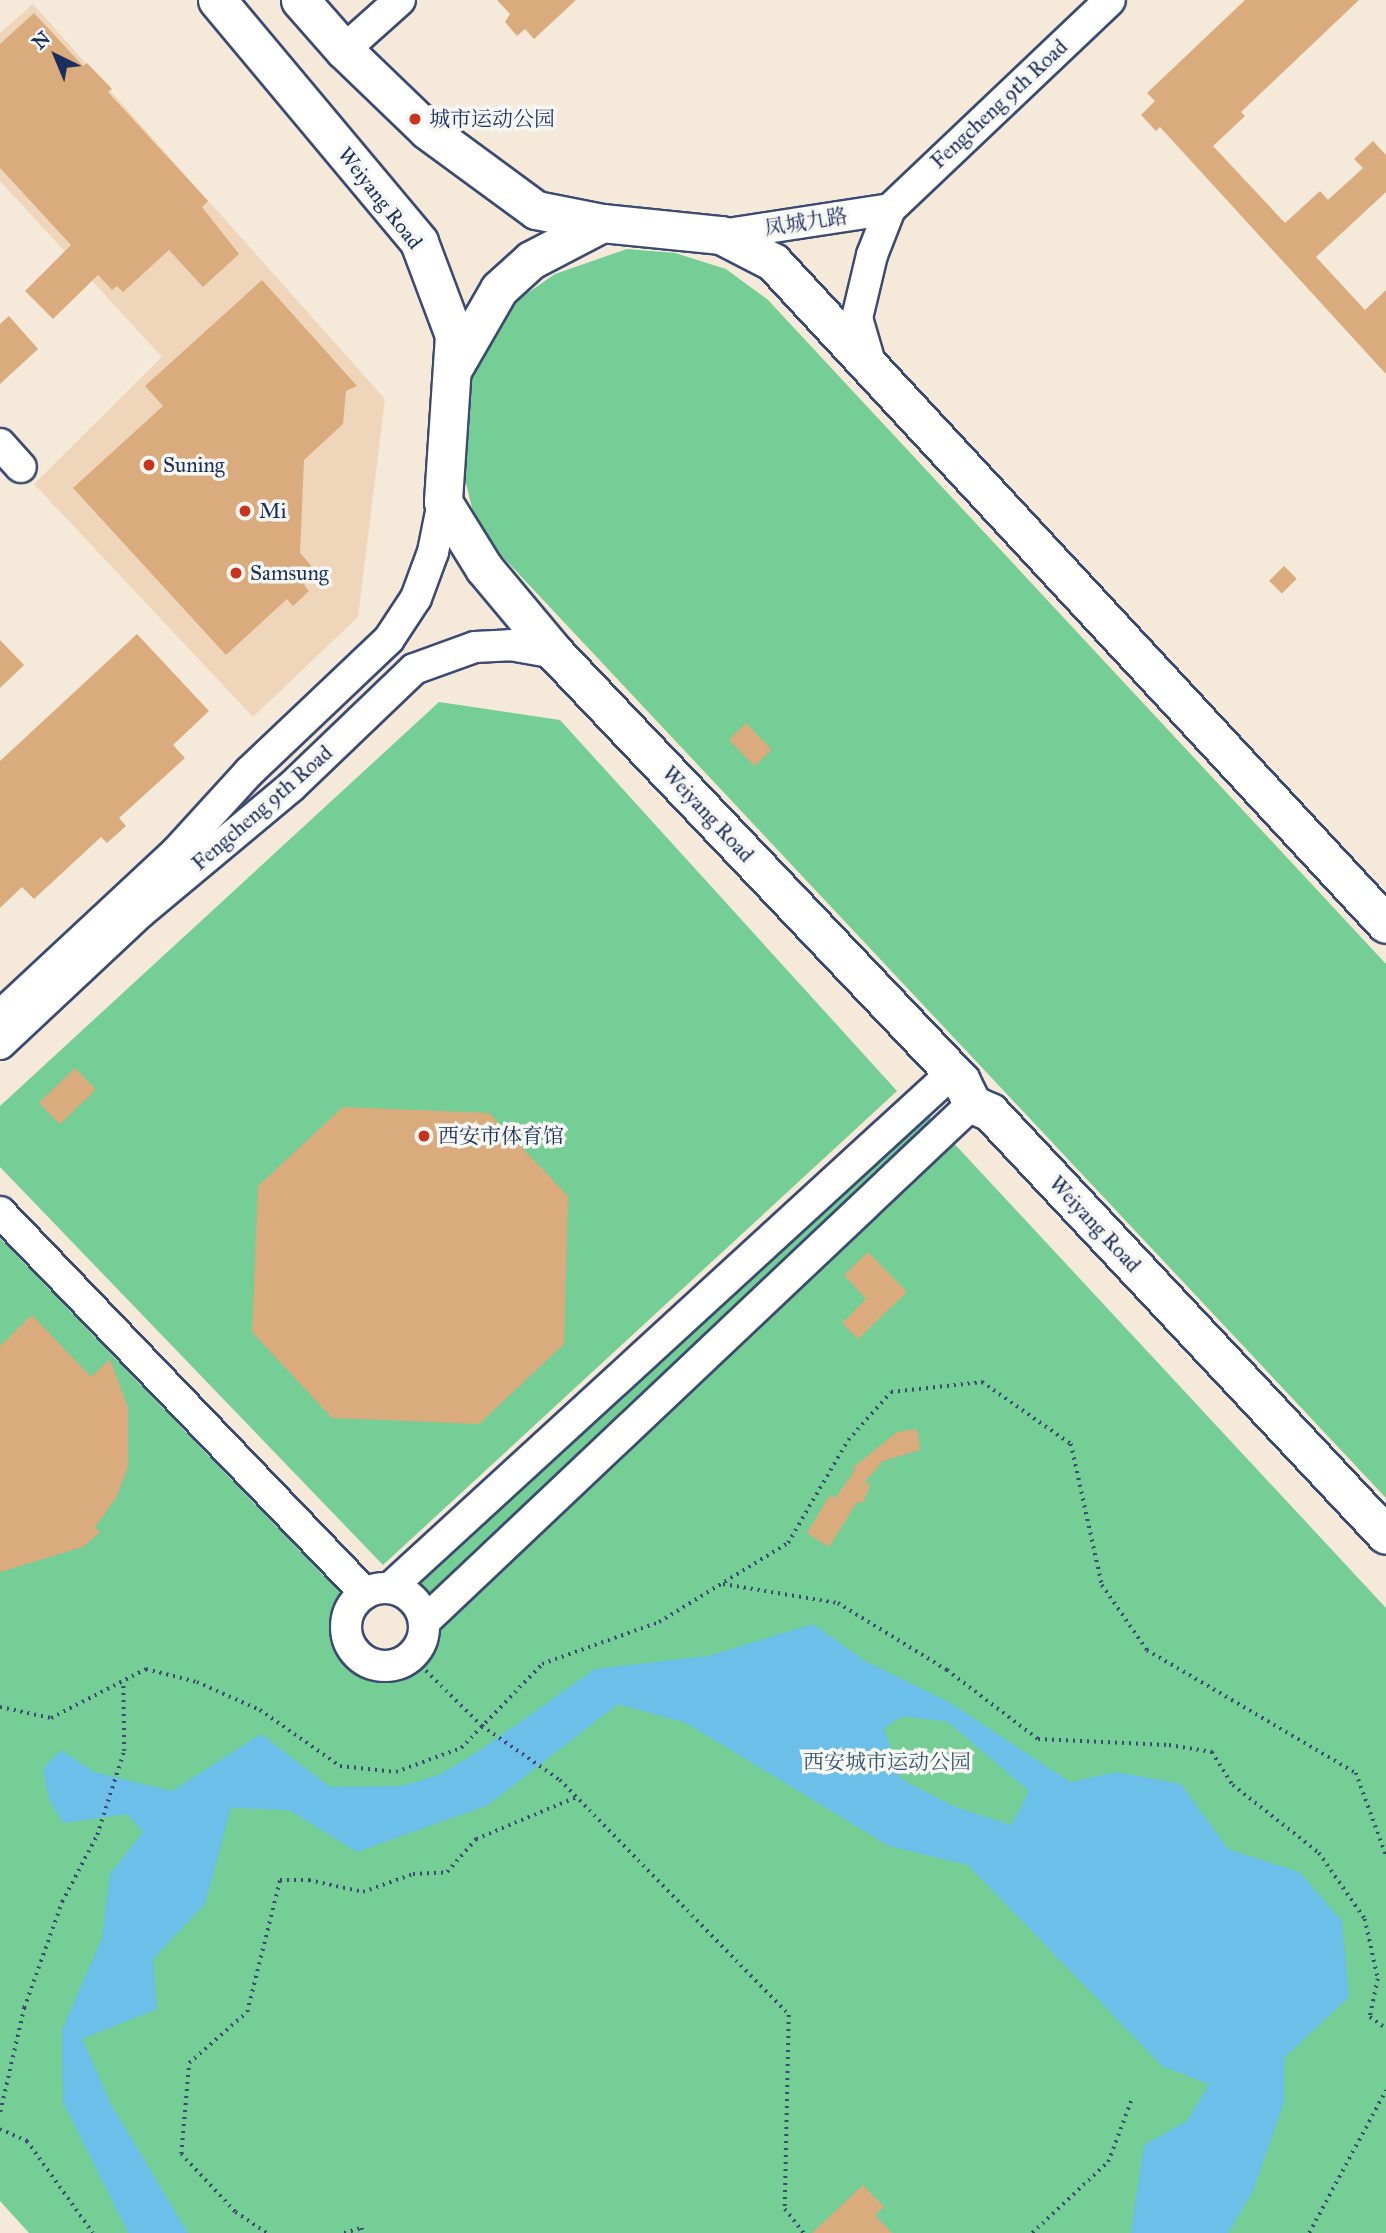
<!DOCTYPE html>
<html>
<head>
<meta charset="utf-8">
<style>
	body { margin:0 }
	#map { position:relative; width:1386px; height:2233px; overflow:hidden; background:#f5e9da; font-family:"IM FELL Great Primer","Noto Serif SC",serif }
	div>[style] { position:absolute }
	.built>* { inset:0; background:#efd6bb }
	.green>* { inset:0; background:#74ce95 }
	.water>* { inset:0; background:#6cbfe8 }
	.building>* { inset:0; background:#d9ab7d; transform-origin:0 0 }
	.path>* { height:3.5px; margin-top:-1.75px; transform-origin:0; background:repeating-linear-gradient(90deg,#3c4b71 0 2px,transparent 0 7px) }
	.roads { filter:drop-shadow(2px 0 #3c4b71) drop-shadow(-2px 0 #3c4b71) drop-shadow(0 2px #3c4b71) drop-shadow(0 -2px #3c4b71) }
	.minor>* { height:30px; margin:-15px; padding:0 15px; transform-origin:15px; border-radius:15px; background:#fff }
	.minor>.ring { margin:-15px; padding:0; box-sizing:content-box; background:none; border:30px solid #fff; border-radius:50% }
	.major>* { height:37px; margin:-18.5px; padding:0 18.5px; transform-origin:18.5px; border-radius:18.5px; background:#fff }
	.dots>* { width:19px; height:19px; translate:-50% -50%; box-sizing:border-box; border:4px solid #f6f6f2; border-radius:50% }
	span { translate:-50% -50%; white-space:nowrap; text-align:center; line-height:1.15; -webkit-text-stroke:7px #f6f6f2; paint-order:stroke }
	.street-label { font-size:21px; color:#1b2f5e }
	.poi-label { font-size:21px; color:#1b2f5e }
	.left { translate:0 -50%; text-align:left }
	.park-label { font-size:21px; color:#31576c }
	.north { position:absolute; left:21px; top:21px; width:70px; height:70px; -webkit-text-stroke:5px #f6f6f2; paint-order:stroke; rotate:317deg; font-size:19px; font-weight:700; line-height:28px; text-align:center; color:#1b2f5e }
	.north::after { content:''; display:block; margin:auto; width:24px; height:32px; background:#1b2f5e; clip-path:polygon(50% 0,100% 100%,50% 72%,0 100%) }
</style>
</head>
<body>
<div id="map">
	<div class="built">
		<i style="clip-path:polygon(33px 4px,385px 399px,358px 617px,253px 717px,34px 484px,162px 357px,0 181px,0 33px)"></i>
	</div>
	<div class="green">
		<i style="clip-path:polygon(627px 249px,675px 253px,726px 269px,768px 300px,1386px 964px,1386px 1498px,499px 553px,473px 512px,462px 467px,468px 389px,490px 334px,516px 301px,555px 274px)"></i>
		<i style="clip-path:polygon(439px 702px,560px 720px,897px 1091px,383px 1565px,0 1167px,0 1106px)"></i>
		<i style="clip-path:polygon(910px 1096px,1386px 1608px,1386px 2233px,29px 2233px,0 2201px,0 1238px,345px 1598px,337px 1627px,344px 1649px,362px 1672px,384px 1676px,407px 1670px,423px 1655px,434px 1633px,430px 1604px,403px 1567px)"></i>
	</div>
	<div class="water">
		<i style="clip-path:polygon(evenodd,813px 1624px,865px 1661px,949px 1702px,1070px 1782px,1117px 1772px,1181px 1784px,1228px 1849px,1299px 1872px,1342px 1921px,1349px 1997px,1284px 2058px,1284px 2103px,1252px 2193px,1228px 2233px,1131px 2233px,1144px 2145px,1187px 2121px,1209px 2084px,1162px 2066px,968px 1865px,889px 1846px,686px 1723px,618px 1704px,488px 1805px,357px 1852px,289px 1810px,231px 1808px,205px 1904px,153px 1959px,157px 2009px,82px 2039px,112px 2106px,188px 2233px,128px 2233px,63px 2102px,62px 2030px,102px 1938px,110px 1874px,143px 1832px,127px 1814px,63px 1823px,49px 1800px,43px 1769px,61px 1750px,94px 1772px,172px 1791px,261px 1734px,330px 1787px,402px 1786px,441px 1774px,476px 1753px,595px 1669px,708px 1656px,813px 1624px,902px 1716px,948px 1722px,1029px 1791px,1011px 1825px,953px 1806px,901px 1779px,884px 1729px,902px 1716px)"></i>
	</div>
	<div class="building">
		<i style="clip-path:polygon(497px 0,576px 0,534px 39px,525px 29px,517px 36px,505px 22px,510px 14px)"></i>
		<i style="clip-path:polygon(1245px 0,1359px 0,1241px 112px,1245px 116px,1213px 146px,1285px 223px,1320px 191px,1328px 200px,1363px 168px,1354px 159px,1373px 141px,1386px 155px,1386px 192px,1316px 257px,1365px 310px,1386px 290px,1386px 374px,1160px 127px,1156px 131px,1141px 115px,1155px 101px,1147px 93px)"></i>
		<i style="clip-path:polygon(34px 13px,83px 66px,87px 63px,112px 89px,108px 92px,208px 201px,202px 207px,239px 254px,203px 287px,169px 250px,123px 292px,117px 286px,112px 290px,98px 275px,53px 319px,25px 291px,71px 245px,0 168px,0 44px)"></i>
		<i style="clip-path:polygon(262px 280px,357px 386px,346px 391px,343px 424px,304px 460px,300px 553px,317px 572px,304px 585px,309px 591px,293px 606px,287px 599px,226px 655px,73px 488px,163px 406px,145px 386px)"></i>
		<i style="clip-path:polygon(9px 316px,38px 349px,0 384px,0 324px)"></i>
		<i style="left:1284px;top:566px;width:18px;height:21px;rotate:45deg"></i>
		<i style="clip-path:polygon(137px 634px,209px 711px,173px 745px,185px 758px,119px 818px,126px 826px,107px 843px,101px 837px,34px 899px,22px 887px,0 908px,0 761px)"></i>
		<i style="clip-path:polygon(0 640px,24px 665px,0 688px)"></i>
		<i style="left:746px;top:723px;width:37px;height:24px;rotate:46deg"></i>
		<i style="left:75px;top:1068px;width:30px;height:50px;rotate:46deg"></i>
		<i style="clip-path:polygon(343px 1107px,489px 1113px,568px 1196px,564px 1344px,479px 1424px,332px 1418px,252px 1332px,258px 1186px)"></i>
		<i style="clip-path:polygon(868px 1252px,907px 1292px,858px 1339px,842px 1323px,866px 1299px,844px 1275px)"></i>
		<i style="clip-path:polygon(32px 1315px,91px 1377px,110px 1359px,128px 1408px,128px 1467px,116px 1498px,95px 1527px,100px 1532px,83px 1547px,0 1572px,0 1346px)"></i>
		<i style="clip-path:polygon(917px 1429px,920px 1450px,883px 1461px,865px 1482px,870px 1485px,863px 1503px,857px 1502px,829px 1547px,807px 1533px,830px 1495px,835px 1498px,856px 1469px,850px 1470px,897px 1432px)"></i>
		<i style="clip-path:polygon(863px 2185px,884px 2207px,875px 2215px,892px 2233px,812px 2233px)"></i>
	</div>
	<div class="path">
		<i style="left:723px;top:1584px;width:117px;rotate:9.4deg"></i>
		<i style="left:838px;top:1603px;width:128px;rotate:31.6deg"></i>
		<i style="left:947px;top:1670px;width:114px;rotate:37.2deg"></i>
		<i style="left:1038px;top:1739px;width:131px;rotate:2.6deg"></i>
		<i style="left:1169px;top:1745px;width:44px;rotate:9.2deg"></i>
		<i style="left:1212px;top:1752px;width:39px;rotate:58deg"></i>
		<i style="left:1233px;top:1785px;width:110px;rotate:38.3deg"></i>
		<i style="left:1319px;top:1853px;width:80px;rotate:55.1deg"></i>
		<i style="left:1365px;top:1919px;width:61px;rotate:77.8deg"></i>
		<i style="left:1378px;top:1979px;width:39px;rotate:102deg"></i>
		<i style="left:1370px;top:2017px;width:19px;rotate:35deg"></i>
		<i style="left:411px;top:1656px;width:100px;rotate:44.6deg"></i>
		<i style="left:482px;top:1726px;width:95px;rotate:34.7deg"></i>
		<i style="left:560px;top:1780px;width:328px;rotate:45.7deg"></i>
		<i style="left:789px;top:2015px;width:194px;rotate:91.2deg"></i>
		<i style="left:785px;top:2209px;width:31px;rotate:52deg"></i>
		<i style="left:0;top:1707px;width:52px;rotate:12.2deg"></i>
		<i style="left:51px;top:1718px;width:107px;rotate:-27.3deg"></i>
		<i style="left:146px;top:1669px;width:53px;rotate:14.3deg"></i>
		<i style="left:197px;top:1682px;width:69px;rotate:24deg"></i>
		<i style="left:260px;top:1710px;width:98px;rotate:35deg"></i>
		<i style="left:340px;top:1766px;width:56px;rotate:6.1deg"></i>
		<i style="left:396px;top:1772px;width:69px;rotate:-20.3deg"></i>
		<i style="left:461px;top:1748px;width:117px;rotate:-46deg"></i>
		<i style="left:542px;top:1664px;width:124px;rotate:-19.7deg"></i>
		<i style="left:659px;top:1622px;width:151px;rotate:-31.5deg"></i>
		<i style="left:788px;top:1543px;width:119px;rotate:-59.8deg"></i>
		<i style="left:848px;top:1440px;width:64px;rotate:-48.1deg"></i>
		<i style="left:891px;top:1392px;width:92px;rotate:-6.3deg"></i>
		<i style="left:982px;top:1382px;width:108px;rotate:34.9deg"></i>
		<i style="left:1071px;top:1444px;width:144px;rotate:77.6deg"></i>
		<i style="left:1102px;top:1585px;width:79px;rotate:55.3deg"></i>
		<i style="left:1147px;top:1650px;width:243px;rotate:30.5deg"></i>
		<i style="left:1356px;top:1773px;width:87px;rotate:69.9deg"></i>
		<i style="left:0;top:2112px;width:107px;rotate:-77deg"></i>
		<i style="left:24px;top:2008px;width:113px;rotate:-70.3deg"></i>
		<i style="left:62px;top:1902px;width:76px;rotate:-62.4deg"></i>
		<i style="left:97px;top:1835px;width:88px;rotate:-72.2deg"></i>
		<i style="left:124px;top:1751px;width:69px;rotate:-90.8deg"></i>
		<i style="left:0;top:2129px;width:30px;rotate:24deg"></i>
		<i style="left:27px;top:2141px;width:113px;rotate:54.3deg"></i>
		<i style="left:266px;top:2233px;width:37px;rotate:-146deg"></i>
		<i style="left:235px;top:2212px;width:79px;rotate:-133deg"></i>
		<i style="left:181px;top:2154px;width:91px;rotate:-85deg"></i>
		<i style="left:189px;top:2063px;width:77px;rotate:-41.3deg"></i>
		<i style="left:247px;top:2012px;width:136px;rotate:-76deg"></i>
		<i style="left:280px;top:1880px;width:29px"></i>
		<i style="left:309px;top:1880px;width:55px;rotate:12.5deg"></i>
		<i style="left:363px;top:1892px;width:53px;rotate:-19.8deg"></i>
		<i style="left:413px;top:1874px;width:34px;rotate:-3deg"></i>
		<i style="left:447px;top:1872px;width:44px;rotate:-48.7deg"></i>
		<i style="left:476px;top:1839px;width:109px;rotate:-22.6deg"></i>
		<i style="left:344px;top:2233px;width:19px;rotate:-16deg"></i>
		<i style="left:362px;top:2228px;width:5px;rotate:79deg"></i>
		<i style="left:1032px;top:2233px;width:104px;rotate:-43.1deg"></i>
		<i style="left:1108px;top:2162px;width:65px;rotate:-69.3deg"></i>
		<i style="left:1309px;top:2233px;width:162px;rotate:-61.7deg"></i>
	</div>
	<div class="roads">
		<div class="minor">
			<i style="left:344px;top:50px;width:75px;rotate:-41.8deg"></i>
			<i style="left:721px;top:235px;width:171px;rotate:-8.7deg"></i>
			<i style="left:890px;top:209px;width:303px;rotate:-43.5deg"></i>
			<i style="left:871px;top:366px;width:50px;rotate:-106.3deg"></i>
			<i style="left:857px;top:318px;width:65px;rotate:-76.6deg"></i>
			<i style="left:872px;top:255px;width:49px;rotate:-68.6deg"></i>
			<i style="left:0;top:444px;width:31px;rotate:48deg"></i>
			<i style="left:0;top:1016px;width:241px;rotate:-43deg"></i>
			<i style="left:176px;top:852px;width:108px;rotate:-47.6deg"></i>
			<i style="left:249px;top:772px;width:193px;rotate:-43.5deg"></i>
			<i style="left:389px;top:639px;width:49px;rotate:-56.6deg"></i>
			<i style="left:416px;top:598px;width:49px;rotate:-69.7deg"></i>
			<i style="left:433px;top:552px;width:51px;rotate:-78.7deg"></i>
			<i style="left:0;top:1044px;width:193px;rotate:-43.1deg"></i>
			<i style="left:141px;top:912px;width:195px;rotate:-39.8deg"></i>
			<i style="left:291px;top:787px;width:170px;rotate:-43.8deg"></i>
			<i style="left:414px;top:669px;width:65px;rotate:-19.8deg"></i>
			<i style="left:475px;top:647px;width:35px;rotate:-3deg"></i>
			<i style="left:510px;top:645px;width:46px;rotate:10.1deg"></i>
			<i style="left:0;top:1212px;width:528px;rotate:46.23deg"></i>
			<i class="ring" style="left:346px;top:1588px;width:48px;height:48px"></i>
			<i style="left:390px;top:1588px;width:764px;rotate:-42.51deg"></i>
			<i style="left:424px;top:1622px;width:754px;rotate:-43.39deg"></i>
		</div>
		<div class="major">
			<i style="left:217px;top:0;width:315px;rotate:50.1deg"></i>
			<i style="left:419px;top:242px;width:99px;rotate:69.4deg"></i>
			<i style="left:454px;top:335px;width:167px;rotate:93.8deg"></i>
			<i style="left:443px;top:502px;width:78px;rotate:58.2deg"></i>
			<i style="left:484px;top:568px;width:111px;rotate:50.1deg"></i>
			<i style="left:555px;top:653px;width:590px;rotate:46.51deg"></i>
			<i style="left:961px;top:1081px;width:25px;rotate:64deg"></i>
			<i style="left:972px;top:1104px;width:20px;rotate:24deg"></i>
			<i style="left:990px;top:1112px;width:579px;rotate:46.89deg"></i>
			<i style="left:300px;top:0;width:67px;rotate:48.7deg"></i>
			<i style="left:344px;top:50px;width:115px;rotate:43.9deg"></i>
			<i style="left:427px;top:130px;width:135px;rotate:36.3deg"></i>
			<i style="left:536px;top:210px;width:67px;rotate:11.1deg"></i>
			<i style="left:602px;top:223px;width:120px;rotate:5.8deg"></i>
			<i style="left:721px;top:235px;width:59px;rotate:27.4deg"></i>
			<i style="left:773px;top:262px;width:902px;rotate:47.2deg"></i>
			<i style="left:454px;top:367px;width:90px;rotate:-60deg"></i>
			<i style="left:499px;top:289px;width:43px;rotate:-42.2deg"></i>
			<i style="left:531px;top:260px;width:80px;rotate:-27.5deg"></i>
		</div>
	</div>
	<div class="dots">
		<i style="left:415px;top:119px;background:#c8321e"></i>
		<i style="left:149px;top:465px;background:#c8321e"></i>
		<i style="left:245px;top:511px;background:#c8321e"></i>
		<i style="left:236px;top:573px;background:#c8321e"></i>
		<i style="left:424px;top:1136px;background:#c8321e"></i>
	</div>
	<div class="street-label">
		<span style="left:999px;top:104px;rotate:-43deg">Fengcheng 9th Road</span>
		<span style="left:380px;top:198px;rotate:52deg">Weiyang Road</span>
		<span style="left:806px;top:222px;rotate:-9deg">凤城九路</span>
		<span style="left:262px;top:808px;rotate:-41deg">Fengcheng 9th Road</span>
		<span style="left:708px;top:814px;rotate:47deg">Weiyang Road</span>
		<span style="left:1095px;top:1224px;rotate:47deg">Weiyang Road</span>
	</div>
	<div class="poi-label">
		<span class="left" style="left:429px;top:119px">城市运动公园</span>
		<span class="left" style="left:163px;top:465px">Suning</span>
		<span class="left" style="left:259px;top:511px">Mi</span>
		<span class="left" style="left:250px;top:573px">Samsung</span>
		<span class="left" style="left:438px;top:1136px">西安市体育馆</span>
	</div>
	<div class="park-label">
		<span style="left:887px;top:1762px">西安城市运动公园</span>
	</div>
	<div class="north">N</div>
</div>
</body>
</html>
